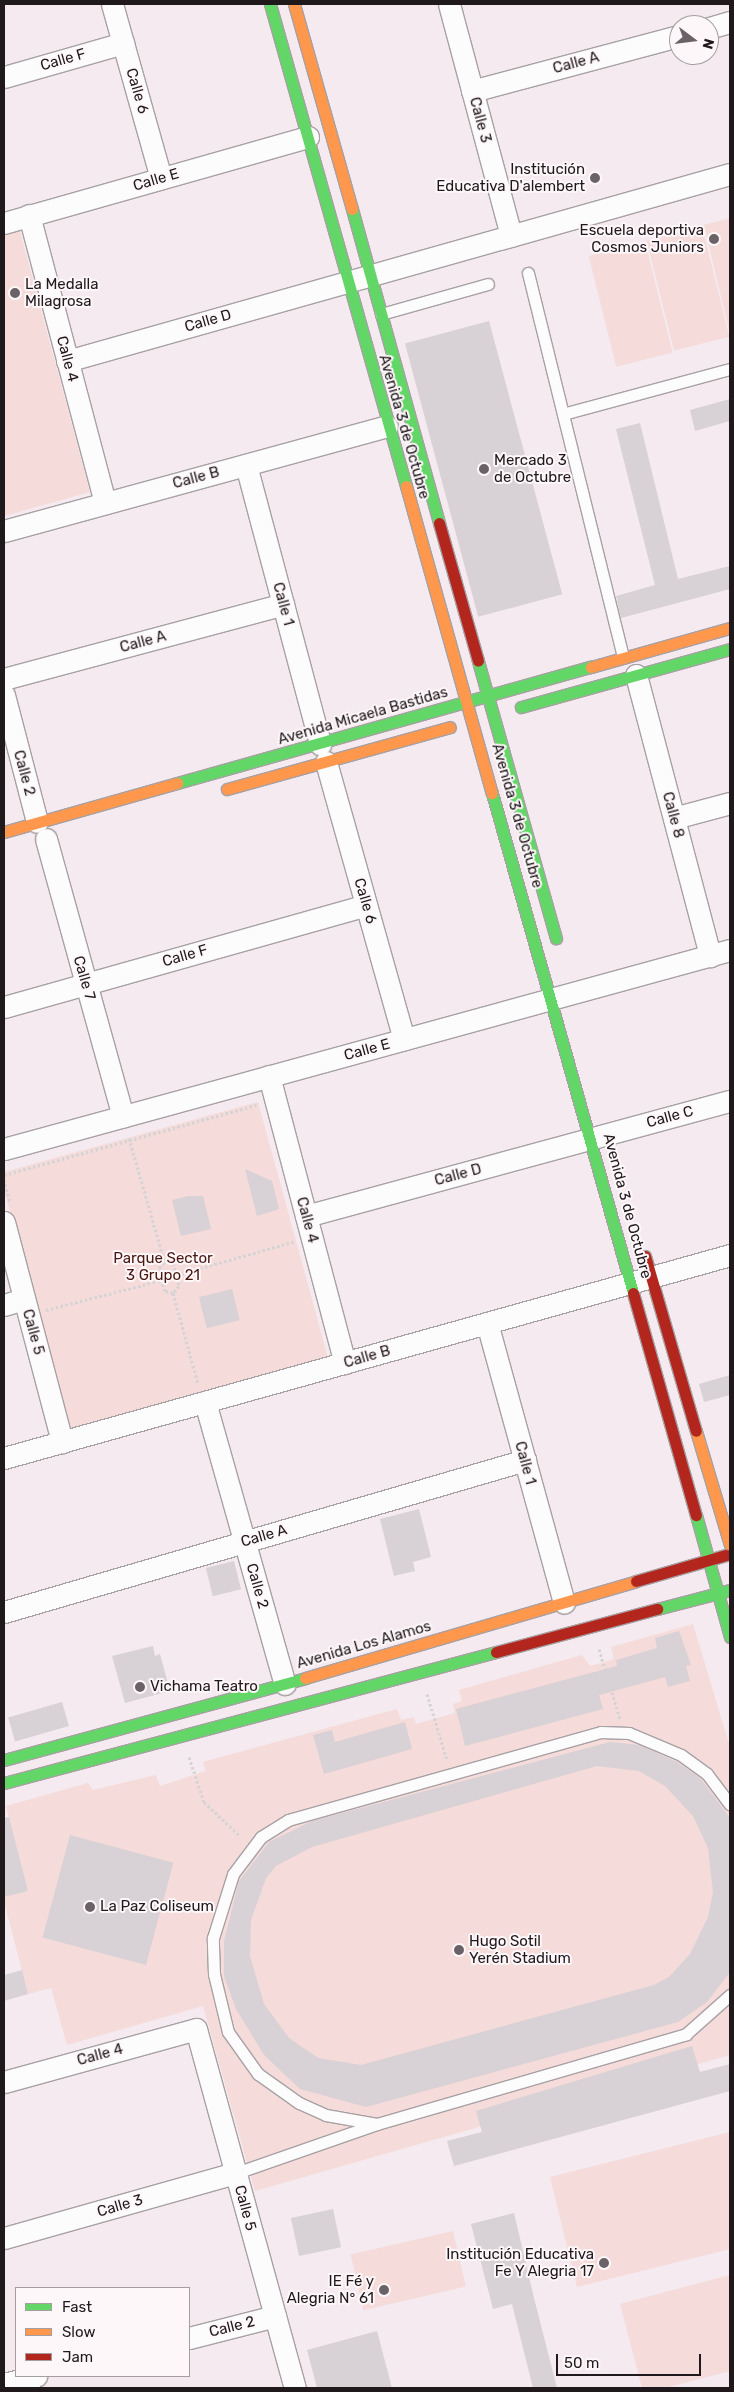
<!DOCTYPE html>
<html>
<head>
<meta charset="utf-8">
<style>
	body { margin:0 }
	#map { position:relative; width:734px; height:2392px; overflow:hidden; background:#f4eaef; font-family:Rubik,sans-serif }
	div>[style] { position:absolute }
	.green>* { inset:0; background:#f5dbd9; transform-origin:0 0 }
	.building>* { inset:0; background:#d8d1d5; transform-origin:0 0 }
	.path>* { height:3px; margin-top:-1.5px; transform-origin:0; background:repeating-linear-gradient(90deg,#d5d3d4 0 2.5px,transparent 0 5px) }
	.roads { filter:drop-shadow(1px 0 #a8a1a4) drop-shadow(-1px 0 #a8a1a4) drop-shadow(0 1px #a8a1a4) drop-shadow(0 -1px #a8a1a4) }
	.lane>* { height:11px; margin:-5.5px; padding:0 5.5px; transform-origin:5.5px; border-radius:5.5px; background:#fdfcfd }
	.street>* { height:21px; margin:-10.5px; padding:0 10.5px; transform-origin:10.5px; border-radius:10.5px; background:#fdfcfd }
	.fast>* { height:11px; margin:-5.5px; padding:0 5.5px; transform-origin:5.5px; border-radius:5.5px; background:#63d668 }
	.slow>* { height:11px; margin:-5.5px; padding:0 5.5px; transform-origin:5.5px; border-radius:5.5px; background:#ff974d }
	.jam>* { height:11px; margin:-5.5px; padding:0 5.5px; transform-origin:5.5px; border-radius:5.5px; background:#b3261e }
	.dots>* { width:14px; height:14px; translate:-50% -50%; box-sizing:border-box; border:2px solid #fef7fa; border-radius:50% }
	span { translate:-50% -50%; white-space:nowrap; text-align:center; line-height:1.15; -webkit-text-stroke:4px #fef7fa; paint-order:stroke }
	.street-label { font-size:15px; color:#1f191c }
	.poi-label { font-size:15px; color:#1f191c }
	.right { translate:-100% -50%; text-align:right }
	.left { translate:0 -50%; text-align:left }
	.park-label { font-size:15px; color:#48170f }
	.frame { position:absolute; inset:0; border:5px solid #1f191c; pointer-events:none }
	.legend { position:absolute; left:15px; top:2287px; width:175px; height:90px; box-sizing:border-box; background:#fef7fa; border:1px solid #a59ea1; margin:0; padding:6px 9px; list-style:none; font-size:15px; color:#1f191c }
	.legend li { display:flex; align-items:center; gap:10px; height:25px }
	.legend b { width:25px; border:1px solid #a59ea1 }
	.north { position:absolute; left:669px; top:15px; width:50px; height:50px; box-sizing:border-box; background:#fef7fa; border:1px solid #a59ea1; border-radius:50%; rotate:105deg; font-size:14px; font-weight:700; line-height:20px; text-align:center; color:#1f191c }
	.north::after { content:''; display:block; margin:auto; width:18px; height:22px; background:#6a6266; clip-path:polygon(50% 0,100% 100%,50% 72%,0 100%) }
	.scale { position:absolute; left:556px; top:2354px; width:145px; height:22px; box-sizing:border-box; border:2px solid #1f191c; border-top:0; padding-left:6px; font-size:15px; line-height:18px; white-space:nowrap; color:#1f191c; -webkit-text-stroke:4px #fef7fa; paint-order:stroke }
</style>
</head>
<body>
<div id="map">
	<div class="green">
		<i style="clip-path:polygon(730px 218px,730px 334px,704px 225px)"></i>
		<i style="left:702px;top:227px;width:113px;height:57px;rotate:76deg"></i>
		<i style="clip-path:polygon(19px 228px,90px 492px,4px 516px,4px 233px)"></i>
		<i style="left:645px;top:242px;width:114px;height:58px;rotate:76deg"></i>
		<i style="clip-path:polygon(258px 1102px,328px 1358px,69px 1430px,4px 1189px,4px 1172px)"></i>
		<i style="clip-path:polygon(693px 1624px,730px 1747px,730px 2055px,255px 2191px,203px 2006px,67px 2045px,51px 1988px,28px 1994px,4px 1901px,4px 1897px,28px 1891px,6px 1806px,88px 1783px,93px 1790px,156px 1775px,160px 1786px,206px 1771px,203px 1762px,397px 1709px,401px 1720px,414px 1717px,416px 1724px,455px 1713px,453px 1704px,462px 1701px,459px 1690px,582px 1655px,590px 1666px,602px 1663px,614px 1659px,611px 1647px)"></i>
		<i style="clip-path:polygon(730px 2132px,730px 2249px,577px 2287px,550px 2177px)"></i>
		<i style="left:453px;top:2231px;width:57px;height:105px;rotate:77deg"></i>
		<i style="clip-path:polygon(730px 2275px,730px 2371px,665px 2388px,642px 2388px,620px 2304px)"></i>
	</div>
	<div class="building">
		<i style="left:489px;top:321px;width:283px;height:87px;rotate:75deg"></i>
		<i style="clip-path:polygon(730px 399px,730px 421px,695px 431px,690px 410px)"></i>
		<i style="clip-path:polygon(640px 423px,678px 579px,730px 566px,730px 589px,621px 618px,616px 596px,655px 585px,616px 429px)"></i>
		<i style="clip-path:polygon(245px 1169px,272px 1181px,279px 1209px,257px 1216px)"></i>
		<i style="clip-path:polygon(189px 1196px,203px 1196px,211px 1229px,181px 1236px,172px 1200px)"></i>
		<i style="left:232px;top:1289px;width:32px;height:34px;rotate:76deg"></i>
		<i style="clip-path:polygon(730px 1375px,730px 1395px,704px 1402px,699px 1384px)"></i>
		<i style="clip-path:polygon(419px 1509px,431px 1557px,413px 1562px,415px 1571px,394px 1576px,380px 1519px)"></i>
		<i style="left:234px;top:1561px;width:29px;height:29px;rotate:76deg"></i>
		<i style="clip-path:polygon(679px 1631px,691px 1665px,686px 1666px,690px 1681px,668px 1687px,665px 1677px,599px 1695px,603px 1709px,465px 1746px,456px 1709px,617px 1666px,616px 1660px,657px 1648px,655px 1638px)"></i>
		<i style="clip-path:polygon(153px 1646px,155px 1656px,160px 1654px,170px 1691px,125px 1703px,112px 1656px)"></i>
		<i style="left:62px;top:1702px;width:25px;height:56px;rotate:74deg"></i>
		<i style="clip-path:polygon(405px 1722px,412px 1749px,324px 1774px,313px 1735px,332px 1730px,335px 1742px)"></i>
		<i style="clip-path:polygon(evenodd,610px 1742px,639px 1745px,677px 1762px,700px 1778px,730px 1818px,730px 1972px,707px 2002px,678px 2022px,366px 2107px,300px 2089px,264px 2055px,236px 2009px,224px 1976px,224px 1941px,239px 1881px,269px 1842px,312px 1821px,610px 1742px,597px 1766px,639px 1771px,665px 1786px,693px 1816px,708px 1848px,713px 1892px,708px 1917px,690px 1954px,669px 1977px,654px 1985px,361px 2065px,318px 2058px,289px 2038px,264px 2004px,250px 1956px,251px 1920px,266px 1878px,276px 1866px,312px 1847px,597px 1766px)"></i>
		<i style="clip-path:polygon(9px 1817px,28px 1891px,4px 1897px,4px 1818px)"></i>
		<i style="left:70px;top:1835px;width:107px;height:106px;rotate:15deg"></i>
		<i style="clip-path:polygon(22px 1970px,28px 1994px,4px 2001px,4px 1975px)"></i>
		<i style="clip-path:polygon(692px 2046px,700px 2072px,730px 2064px,730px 2091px,454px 2166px,447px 2141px,482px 2132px,476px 2111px)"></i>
		<i style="left:333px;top:2209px;width:39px;height:43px;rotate:78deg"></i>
		<i style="clip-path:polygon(514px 2213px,534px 2298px,557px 2388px,533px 2388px,512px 2304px,493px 2309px,471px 2224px)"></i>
		<i style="clip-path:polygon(377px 2331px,392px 2388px,317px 2388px,307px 2350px)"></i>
	</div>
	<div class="path">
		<i style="left:129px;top:1138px;width:127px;rotate:74deg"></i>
		<i style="left:4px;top:1175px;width:262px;rotate:-15.5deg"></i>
		<i style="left:4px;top:1179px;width:25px;rotate:76deg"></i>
		<i style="left:167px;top:1259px;width:7px;rotate:34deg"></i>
		<i style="left:173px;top:1263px;width:24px;rotate:75deg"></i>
		<i style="left:179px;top:1286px;width:9px;rotate:131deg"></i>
		<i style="left:173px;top:1293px;width:8px;rotate:-166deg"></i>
		<i style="left:165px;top:1291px;width:24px;rotate:-105deg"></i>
		<i style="left:159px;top:1268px;width:12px;rotate:-48deg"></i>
		<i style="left:176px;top:1275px;width:122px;rotate:-15.8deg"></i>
		<i style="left:173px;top:1293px;width:94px;rotate:74.6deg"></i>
		<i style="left:46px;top:1310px;width:121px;rotate:-14.4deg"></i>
		<i style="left:599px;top:1649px;width:73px;rotate:73.3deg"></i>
		<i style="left:427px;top:1694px;width:69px;rotate:73.1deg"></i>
		<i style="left:189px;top:1757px;width:47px;rotate:71.6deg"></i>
		<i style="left:204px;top:1802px;width:50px;rotate:43.4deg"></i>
	</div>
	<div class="roads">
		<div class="lane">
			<i style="left:528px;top:273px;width:396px;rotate:76.1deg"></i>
			<i style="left:381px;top:314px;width:111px;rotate:-15.7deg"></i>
			<i style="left:563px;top:414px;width:173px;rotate:-15.1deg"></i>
			<i style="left:377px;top:2124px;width:52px;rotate:-170deg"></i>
			<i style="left:326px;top:2115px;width:30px;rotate:-156deg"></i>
			<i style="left:299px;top:2103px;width:50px;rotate:-144.7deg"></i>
			<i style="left:258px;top:2074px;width:52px;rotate:-125.5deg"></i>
			<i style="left:228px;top:2032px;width:60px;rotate:-103.6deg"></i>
			<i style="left:214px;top:1974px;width:36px;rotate:-92deg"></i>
			<i style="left:213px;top:1938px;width:67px;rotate:-72.6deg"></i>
			<i style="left:233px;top:1874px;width:46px;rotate:-52.9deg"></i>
			<i style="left:261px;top:1837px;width:32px;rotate:-32deg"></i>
			<i style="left:288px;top:1820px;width:325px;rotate:-15.7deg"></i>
			<i style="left:601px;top:1732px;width:28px;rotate:2deg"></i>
			<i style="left:629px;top:1733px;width:56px;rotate:22.9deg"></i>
			<i style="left:681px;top:1755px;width:32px;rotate:36deg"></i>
			<i style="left:707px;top:1774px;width:38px;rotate:53deg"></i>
			<i style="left:236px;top:2173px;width:149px;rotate:-19.2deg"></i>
			<i style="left:377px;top:2124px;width:322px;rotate:-16.2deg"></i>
			<i style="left:686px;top:2034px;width:59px;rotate:-41.6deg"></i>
		</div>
		<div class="street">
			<i style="left:112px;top:4px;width:181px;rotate:74.3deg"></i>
			<i style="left:449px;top:4px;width:240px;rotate:75deg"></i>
			<i style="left:709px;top:28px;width:22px;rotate:-16deg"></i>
			<i style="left:4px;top:77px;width:124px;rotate:-15.9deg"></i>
			<i style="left:472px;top:91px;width:214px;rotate:-14.9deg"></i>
			<i style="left:29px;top:215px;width:298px;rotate:75.2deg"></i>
			<i style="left:4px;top:223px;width:316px;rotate:-15.8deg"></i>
			<i style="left:67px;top:361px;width:689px;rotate:-15.75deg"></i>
			<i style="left:246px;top:465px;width:289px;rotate:75.1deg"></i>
			<i style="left:4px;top:531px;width:397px;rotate:-15.3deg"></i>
			<i style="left:636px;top:675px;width:291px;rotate:75.2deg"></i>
			<i style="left:4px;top:679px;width:289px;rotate:-15deg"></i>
			<i style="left:4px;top:695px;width:131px;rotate:75.4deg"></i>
			<i style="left:326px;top:762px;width:288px;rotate:74.3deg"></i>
			<i style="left:674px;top:818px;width:58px;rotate:-15deg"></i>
			<i style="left:46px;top:839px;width:288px;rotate:74.5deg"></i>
			<i style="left:4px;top:1007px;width:376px;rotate:-15.7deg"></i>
			<i style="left:269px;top:1076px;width:297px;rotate:75.2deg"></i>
			<i style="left:4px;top:1149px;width:753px;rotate:-15.33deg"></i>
			<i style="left:306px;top:1216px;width:439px;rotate:-15.2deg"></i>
			<i style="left:4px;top:1222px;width:228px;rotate:75.2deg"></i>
			<i style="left:4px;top:1305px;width:21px;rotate:-17deg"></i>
			<i style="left:487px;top:1323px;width:290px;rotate:74.6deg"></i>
			<i style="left:205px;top:1402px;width:293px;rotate:74.2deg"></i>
			<i style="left:4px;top:1458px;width:754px;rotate:-15.62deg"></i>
			<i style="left:4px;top:1612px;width:543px;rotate:-16.26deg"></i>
			<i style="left:4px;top:2082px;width:199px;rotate:-15.4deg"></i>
			<i style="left:196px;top:2029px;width:372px;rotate:74.6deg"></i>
			<i style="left:4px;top:2238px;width:241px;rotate:-15.7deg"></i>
			<i style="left:189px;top:2338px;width:89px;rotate:-14.3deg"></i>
			<i style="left:4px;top:2384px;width:33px;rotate:-14deg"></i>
		</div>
		<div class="fast">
			<i style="left:270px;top:4px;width:501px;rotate:74.24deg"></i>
			<i style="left:352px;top:209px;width:326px;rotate:74.5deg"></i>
			<i style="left:478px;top:661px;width:288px;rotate:74.3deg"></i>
			<i style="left:521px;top:707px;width:217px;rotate:-15.5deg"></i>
			<i style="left:177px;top:783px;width:430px;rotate:-15.7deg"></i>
			<i style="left:492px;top:793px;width:520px;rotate:74.25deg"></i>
			<i style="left:696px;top:1515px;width:127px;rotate:74.4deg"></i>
			<i style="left:657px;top:1609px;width:75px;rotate:-14.6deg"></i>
			<i style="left:4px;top:1760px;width:312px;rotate:-15.2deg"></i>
			<i style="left:4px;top:1783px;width:509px;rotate:-14.91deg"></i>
		</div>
		<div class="slow">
			<i style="left:294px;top:4px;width:213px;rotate:74.2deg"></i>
			<i style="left:406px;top:486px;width:319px;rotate:74.4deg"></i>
			<i style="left:591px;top:667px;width:144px;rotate:-15.7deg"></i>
			<i style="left:227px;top:789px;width:231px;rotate:-15.5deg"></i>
			<i style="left:4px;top:832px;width:180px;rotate:-15.8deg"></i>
			<i style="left:696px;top:1431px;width:119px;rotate:73.4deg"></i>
			<i style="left:305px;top:1678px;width:345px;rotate:-16.3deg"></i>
		</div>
		<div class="jam">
			<i style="left:439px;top:523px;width:143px;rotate:74.2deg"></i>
			<i style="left:645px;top:1256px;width:182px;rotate:73.8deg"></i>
			<i style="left:633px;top:1293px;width:231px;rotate:74.2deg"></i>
			<i style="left:636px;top:1581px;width:94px;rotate:-16.1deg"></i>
			<i style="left:496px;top:1652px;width:167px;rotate:-15deg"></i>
		</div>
	</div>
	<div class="dots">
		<i style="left:595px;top:178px;background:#6a6266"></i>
		<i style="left:714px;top:239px;background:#6a6266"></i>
		<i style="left:15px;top:293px;background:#6a6266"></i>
		<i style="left:484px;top:469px;background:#6a6266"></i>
		<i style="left:140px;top:1687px;background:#6a6266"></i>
		<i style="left:90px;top:1907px;background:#6a6266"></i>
		<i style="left:459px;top:1950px;background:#6a6266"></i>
		<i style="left:604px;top:2263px;background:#6a6266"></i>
		<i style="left:384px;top:2290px;background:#6a6266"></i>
	</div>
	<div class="street-label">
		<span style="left:63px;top:60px;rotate:-16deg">Calle F</span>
		<span style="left:576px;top:63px;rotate:-15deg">Calle A</span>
		<span style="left:137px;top:91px;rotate:74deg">Calle 6</span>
		<span style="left:480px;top:120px;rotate:75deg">Calle 3</span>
		<span style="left:156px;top:180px;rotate:-16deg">Calle E</span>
		<span style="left:208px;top:321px;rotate:-16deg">Calle D</span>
		<span style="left:67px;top:359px;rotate:75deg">Calle 4</span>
		<span style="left:404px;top:427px;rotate:74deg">Avenida 3 de Octubre</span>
		<span style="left:196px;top:478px;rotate:-15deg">Calle B</span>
		<span style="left:283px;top:604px;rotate:75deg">Calle 1</span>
		<span style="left:143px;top:642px;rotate:-15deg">Calle A</span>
		<span style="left:363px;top:716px;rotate:-16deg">Avenida Micaela Bastidas</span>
		<span style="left:24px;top:773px;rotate:75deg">Calle 2</span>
		<span style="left:673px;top:815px;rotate:75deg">Calle 8</span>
		<span style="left:517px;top:816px;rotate:74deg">Avenida 3 de Octubre</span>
		<span style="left:365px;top:901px;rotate:74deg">Calle 6</span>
		<span style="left:185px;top:956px;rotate:-16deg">Calle F</span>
		<span style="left:84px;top:978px;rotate:74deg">Calle 7</span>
		<span style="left:367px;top:1050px;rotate:-15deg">Calle E</span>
		<span style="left:670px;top:1117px;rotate:-15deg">Calle C</span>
		<span style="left:458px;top:1175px;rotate:-15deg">Calle D</span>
		<span style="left:627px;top:1206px;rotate:75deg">Avenida 3 de Octubre</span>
		<span style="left:307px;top:1220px;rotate:75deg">Calle 4</span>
		<span style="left:33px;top:1332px;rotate:75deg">Calle 5</span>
		<span style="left:367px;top:1357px;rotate:-16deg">Calle B</span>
		<span style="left:525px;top:1463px;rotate:75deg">Calle 1</span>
		<span style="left:264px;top:1536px;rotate:-16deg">Calle A</span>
		<span style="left:257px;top:1586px;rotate:74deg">Calle 2</span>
		<span style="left:364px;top:1645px;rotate:-16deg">Avenida Los Alamos</span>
		<span style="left:100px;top:2055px;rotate:-15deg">Calle 4</span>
		<span style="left:120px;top:2206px;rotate:-16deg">Calle 3</span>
		<span style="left:245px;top:2208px;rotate:75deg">Calle 5</span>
		<span style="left:232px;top:2327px;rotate:-14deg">Calle 2</span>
	</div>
	<div class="poi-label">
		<span class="right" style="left:585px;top:178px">Institución<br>Educativa D'alembert</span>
		<span class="right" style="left:704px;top:239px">Escuela deportiva<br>Cosmos Juniors</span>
		<span class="left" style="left:25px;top:293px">La Medalla<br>Milagrosa</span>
		<span class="left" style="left:494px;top:469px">Mercado 3<br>de Octubre</span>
		<span class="left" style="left:150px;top:1687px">Vichama Teatro</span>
		<span class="left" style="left:100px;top:1907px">La Paz Coliseum</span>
		<span class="left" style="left:469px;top:1950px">Hugo Sotil<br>Yerén Stadium</span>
		<span class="right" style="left:594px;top:2263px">Institución Educativa<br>Fe Y Alegria 17</span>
		<span class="right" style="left:374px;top:2290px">IE Fé y<br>Alegria N° 61</span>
	</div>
	<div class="park-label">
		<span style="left:163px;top:1267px">Parque Sector<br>3 Grupo 21</span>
	</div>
	<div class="frame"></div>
	<ul class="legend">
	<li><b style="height:6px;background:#63d668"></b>Fast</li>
	<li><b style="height:6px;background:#ff974d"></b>Slow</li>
	<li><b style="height:6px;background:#b3261e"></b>Jam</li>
	</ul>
	<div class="north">N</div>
	<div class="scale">50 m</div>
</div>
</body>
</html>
